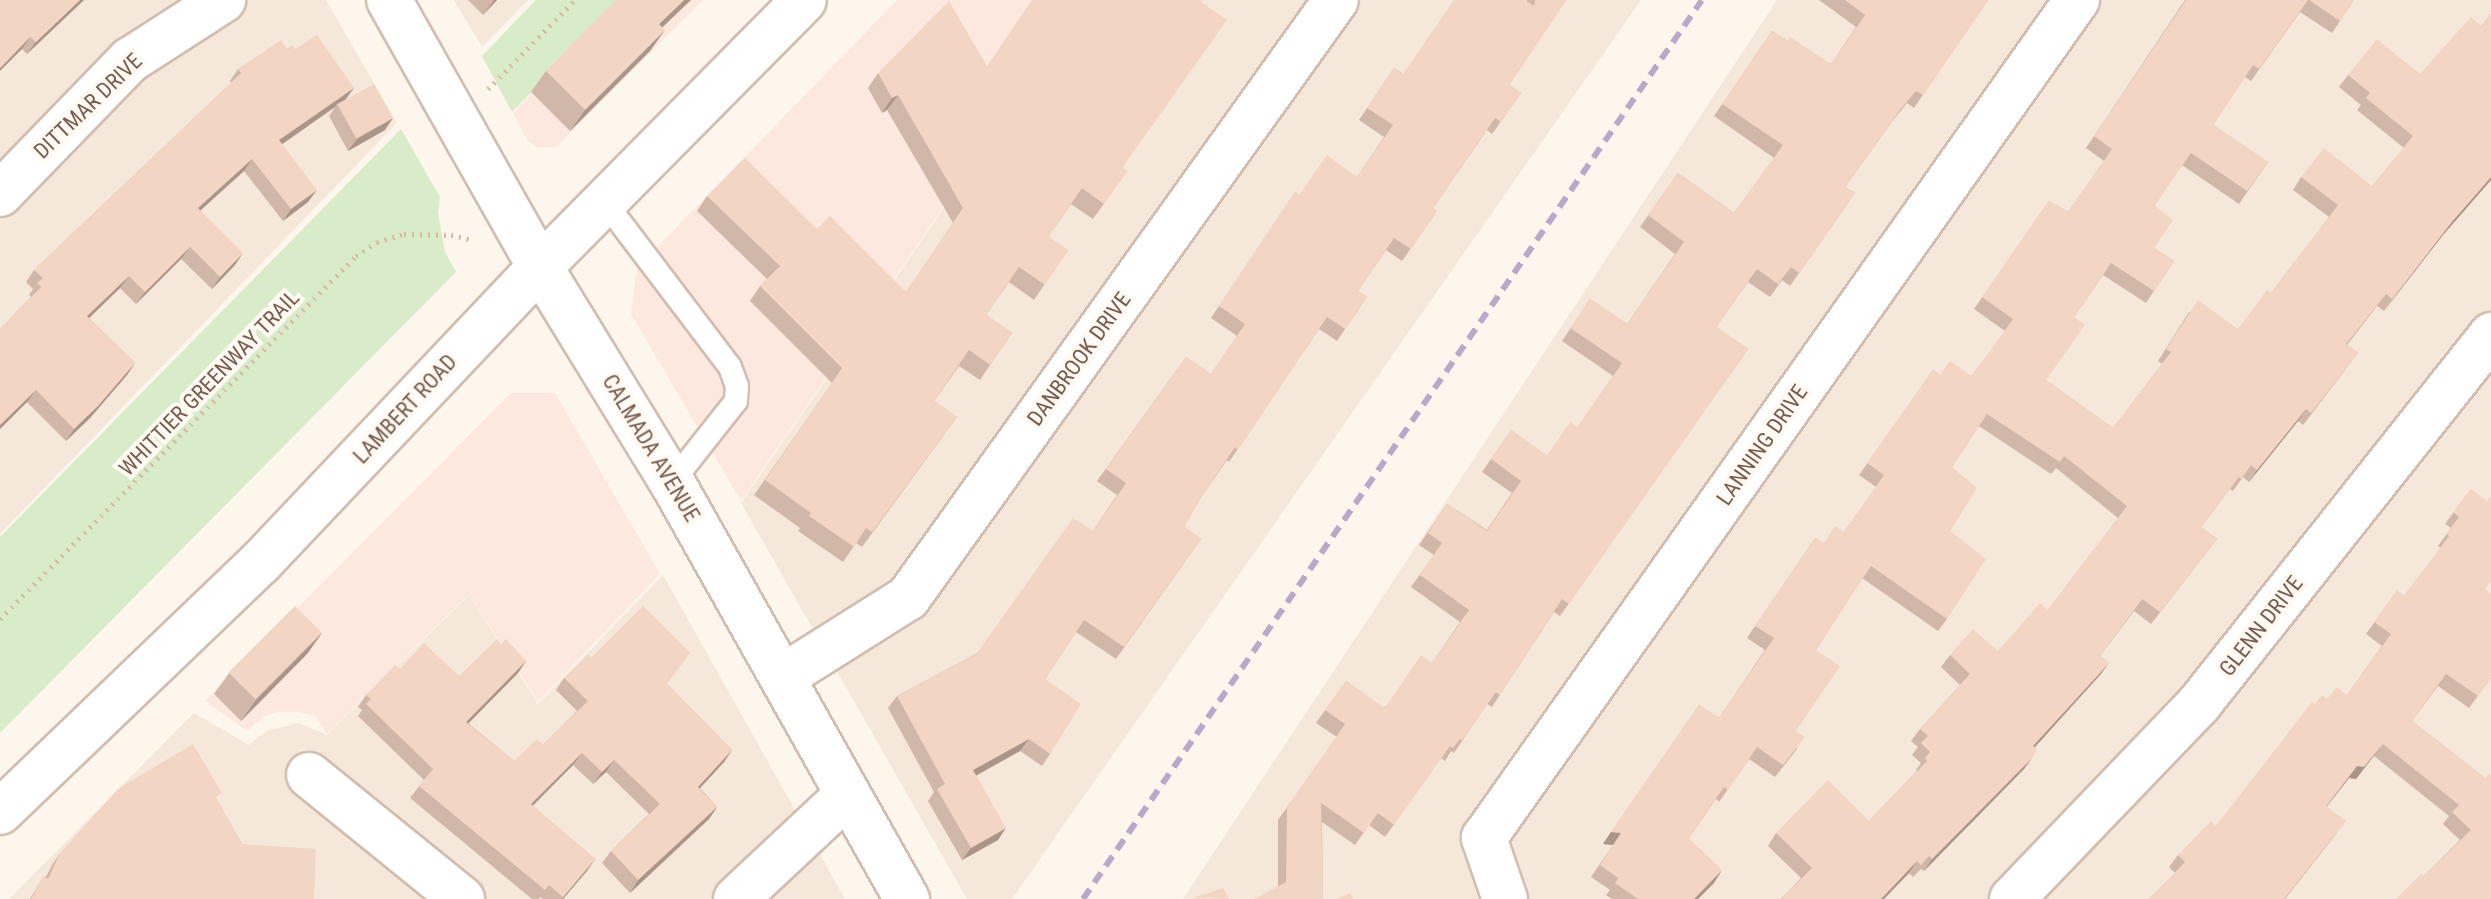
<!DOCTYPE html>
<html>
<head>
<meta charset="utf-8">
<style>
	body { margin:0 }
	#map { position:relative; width:2491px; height:899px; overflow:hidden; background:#fdf6ec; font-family:"Roboto Condensed",sans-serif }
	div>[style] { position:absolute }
	.residential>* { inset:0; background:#f5e8da }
	.commercial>* { inset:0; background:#fde8e0 }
	.green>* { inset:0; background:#d8ecc9 }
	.path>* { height:5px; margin-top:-2.5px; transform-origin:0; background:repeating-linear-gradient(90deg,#d9b8a5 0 2px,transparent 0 8px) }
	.roads { filter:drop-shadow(2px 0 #d1beb0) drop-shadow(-2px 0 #d1beb0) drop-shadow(0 2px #d1beb0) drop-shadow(0 -2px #d1beb0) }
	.lane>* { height:22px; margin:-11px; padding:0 11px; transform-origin:11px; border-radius:11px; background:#fff }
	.street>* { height:44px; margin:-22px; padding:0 22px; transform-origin:22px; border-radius:22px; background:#fff }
	.secondary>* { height:44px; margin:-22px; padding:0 22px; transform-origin:22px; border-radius:22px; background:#fff }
	.rail>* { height:6px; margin-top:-3px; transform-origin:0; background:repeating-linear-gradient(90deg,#b9a8c9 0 12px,transparent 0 20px) }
	.wall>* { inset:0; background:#d1b7a8 }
	.shaded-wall>* { inset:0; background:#aa9588 }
	.building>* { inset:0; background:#f3d5c3; transform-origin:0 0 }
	span { translate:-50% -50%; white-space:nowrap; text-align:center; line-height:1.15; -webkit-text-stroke:8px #fffaf3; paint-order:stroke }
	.street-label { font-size:22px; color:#7a5c4d }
</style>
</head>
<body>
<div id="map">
	<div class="residential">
		<i style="clip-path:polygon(0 0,326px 0,397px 123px,0 534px)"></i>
		<i style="clip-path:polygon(454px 0,528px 0,482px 47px)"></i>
		<i style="clip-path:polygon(1087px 0,1641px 0,1012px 899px,967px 899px,741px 503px)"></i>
		<i style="clip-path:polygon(1777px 0,2491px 0,2491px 899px,1183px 899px)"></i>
		<i style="clip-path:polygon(663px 575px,845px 899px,9px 899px,194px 713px,249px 745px,266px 731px,298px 723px,327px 735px,469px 595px,538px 704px)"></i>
	</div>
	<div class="commercial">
		<i style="clip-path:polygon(623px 0,703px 0,556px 147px,537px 147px,528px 141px,513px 113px)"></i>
		<i style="clip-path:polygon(897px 0,1086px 0,741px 501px,631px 314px,637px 268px)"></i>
		<i style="clip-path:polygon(511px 393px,555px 393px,660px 574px,538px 702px,469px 594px,327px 734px,315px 716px,299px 712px,277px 712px,263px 717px,247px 731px,205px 701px)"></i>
	</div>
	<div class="green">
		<i style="clip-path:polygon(536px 0,622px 0,512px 112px,482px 56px)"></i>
		<i style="clip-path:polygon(401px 129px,440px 197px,438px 213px,445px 252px,456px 272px,0 733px,0 537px)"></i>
	</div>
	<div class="path">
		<i style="left:488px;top:89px;width:124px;rotate:-45.7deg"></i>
		<i style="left:0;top:619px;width:508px;rotate:-45.56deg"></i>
		<i style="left:356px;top:256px;width:25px;rotate:-34deg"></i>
		<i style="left:377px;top:242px;width:28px;rotate:-17deg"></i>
		<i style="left:404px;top:234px;width:47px;rotate:1.2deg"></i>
		<i style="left:451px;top:235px;width:23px;rotate:13deg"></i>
	</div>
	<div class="roads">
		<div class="lane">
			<i style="left:604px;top:201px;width:208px;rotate:52.8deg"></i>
			<i style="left:730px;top:367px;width:20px;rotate:70deg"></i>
			<i style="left:737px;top:386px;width:15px;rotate:94deg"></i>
			<i style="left:736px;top:401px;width:103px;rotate:128.3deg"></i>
		</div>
		<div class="street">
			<i style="left:0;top:194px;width:187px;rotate:-45.9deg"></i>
			<i style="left:130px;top:60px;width:111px;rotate:-32.8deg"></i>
			<i style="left:784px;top:676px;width:146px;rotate:-32.2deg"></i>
			<i style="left:908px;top:598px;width:735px;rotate:-54.41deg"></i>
			<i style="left:309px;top:775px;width:197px;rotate:39deg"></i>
			<i style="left:736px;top:899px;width:152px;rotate:-43.1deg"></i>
			<i style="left:1505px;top:899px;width:65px;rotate:-109deg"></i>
			<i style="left:1484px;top:838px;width:1027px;rotate:-54.72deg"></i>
			<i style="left:2012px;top:899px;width:270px;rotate:-46.2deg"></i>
			<i style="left:2199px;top:704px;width:471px;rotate:-51.6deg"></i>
		</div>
		<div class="secondary">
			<i style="left:389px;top:0;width:307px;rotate:60.5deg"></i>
			<i style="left:540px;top:267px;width:252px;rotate:58.5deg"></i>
			<i style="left:672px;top:482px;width:479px;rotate:60.6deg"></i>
			<i style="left:0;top:812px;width:360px;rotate:-43.8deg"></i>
			<i style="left:260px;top:563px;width:407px;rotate:-46.6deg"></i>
			<i style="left:540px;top:267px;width:375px;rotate:-45.3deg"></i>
		</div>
	</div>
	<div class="rail">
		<i style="left:1083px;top:899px;width:1091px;rotate:-55.45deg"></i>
	</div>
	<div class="wall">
		<i style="clip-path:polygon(0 0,84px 0,27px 54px,22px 49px)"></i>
		<i style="clip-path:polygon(468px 0,497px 0,483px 15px)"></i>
		<i style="clip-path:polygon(1527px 0,1566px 0,1509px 85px,1521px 93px,1492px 134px,1487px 130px,1433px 208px,1437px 211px,1402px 261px,1386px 250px,1358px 291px,1367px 297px,1337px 341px,1319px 329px,1229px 462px,1227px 460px,1198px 502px,1184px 527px,1201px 539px,1116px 659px,1076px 632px,1045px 679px,1050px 754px,1042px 766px,1020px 751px,976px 776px,998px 840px,962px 860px,928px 801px,934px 792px,888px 708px,897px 696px,977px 653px,1093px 531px,1117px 495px,1097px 481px,1186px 357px,1211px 374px,1237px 336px,1211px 318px,1295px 192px,1299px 195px,1357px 177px,1384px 137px,1359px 120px,1394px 68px,1403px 74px,1527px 2px)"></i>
		<i style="clip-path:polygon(1819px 0,1988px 0,1914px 108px,1907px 103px,1891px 123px,1845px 187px,1855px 193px,1790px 286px,1782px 280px,1770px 297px,1748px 282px,1716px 327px,1748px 349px,1560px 616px,1554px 612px,1492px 707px,1487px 704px,1454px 753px,1451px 751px,1445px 761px,1441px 758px,1385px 837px,1369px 825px,1355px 845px,1322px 822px,1323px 899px,1278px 886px,1278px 820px,1337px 737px,1316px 723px,1346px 681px,1384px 708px,1432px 663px,1460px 622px,1411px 587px,1434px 555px,1419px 545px,1447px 504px,1487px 530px,1512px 493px,1482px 472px,1511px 430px,1547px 456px,1578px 427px,1613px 376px,1562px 341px,1590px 299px,1627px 324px,1675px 254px,1640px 227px,1678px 173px,1734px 213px,1774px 158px,1714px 116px,1772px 31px,1788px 41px,1831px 64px,1856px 27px)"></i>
		<i style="clip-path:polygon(2185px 0,2354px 0,2332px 33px,2300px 12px,2251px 81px,2245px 77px,2213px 125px,2268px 162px,2239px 204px,2182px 165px,2154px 206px,2154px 248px,2174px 261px,2146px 303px,2103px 275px,2074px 317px,2046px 380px,2113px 428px,2162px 364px,2158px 361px,2189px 312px,2238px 329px,2271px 293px,2329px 217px,2293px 190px,2301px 177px,2372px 186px,2404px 148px,2357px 110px,2361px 105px,2339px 87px,2348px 75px,2420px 74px,2481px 26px,2491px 14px,2491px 180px,2443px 235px,2384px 311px,2377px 306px,2347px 345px,2358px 353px,2303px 425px,2298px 421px,2249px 482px,2243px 477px,2233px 491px,2230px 489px,2201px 527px,2217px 539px,2151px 624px,2134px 611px,2100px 656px,2109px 663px,2100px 675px,2035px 747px,2024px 769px,1924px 871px,1921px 869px,1913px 877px,1909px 873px,1884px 899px,1781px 899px,1801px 878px,1768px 846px,1776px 833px,1869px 821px,1917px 771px,1916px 770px,1921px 763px,1912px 755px,1918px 747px,1911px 741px,1920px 729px,1960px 685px,1941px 667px,1950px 655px,1998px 651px,2048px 610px,2118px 518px,2056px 468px,2051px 474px,1979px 426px,1952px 467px,1947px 619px,1938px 631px,1862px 578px,1816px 650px,1796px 731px,1797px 749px,1775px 777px,1749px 759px,1719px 802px,1716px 799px,1689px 838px,1714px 883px,1698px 899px,1612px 899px,1606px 895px,1610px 890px,1591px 877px,1613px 845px,1603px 844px,1699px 705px,1719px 718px,1765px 650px,1747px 638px,1815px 538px,1823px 543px,1844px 532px,1876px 487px,1859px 475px,1933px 370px,1940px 375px,1972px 376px,2005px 331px,1974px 309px,2049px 201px,2068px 212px,2104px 161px,2086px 148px)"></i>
		<i style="clip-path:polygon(1205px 5px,1122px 168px,1127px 171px,1093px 219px,1071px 204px,1048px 237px,1068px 250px,1034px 300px,1009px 282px,986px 315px,1012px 333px,980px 380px,959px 366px,934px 401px,957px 417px,862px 547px,856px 543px,843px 562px,798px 531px,800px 528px,754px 495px,832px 383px,750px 301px,760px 286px,767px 279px,697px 211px,707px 196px,817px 229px,906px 292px,953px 223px,887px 110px,882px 113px,868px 88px,878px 73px,987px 66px)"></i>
		<i style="clip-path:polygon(663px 28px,650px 51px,570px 131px,531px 92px,546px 71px)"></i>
		<i style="clip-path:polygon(287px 49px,295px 49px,354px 88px,346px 99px,385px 130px,348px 151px,329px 116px,335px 107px,282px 144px,308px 202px,283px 221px,244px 171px,200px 210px,235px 265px,212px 289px,181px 259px,136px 304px,120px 288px,89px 318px,135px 363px,127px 375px,90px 418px,66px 441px,27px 402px,0 429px,0 329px,31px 297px,29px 295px,33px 289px,26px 282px,34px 270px,231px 83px,230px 81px,238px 69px)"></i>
		<i style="clip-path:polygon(2471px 489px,2485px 590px,2491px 678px,2469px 708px,2438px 686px,2412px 721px,2485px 778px,2491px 899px,2424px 876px,2460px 840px,2443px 824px,2449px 816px,2374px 756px,2356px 779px,2349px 778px,2327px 806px,2337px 833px,2285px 899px,2149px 899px,2175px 873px,2169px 867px,2178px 855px,2216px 826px,2315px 704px,2327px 699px,2347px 695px,2382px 646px,2366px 634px,2397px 591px,2404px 596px,2441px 548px,2438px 546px,2451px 528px,2445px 524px)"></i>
		<i style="clip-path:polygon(322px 633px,307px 654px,241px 721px,214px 694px,229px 673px)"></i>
		<i style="clip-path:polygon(501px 644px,526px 661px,518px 673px,468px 723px,514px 761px,543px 745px,577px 711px,556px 690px,564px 678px,591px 658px,668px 685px,732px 750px,724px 762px,700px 788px,717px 807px,709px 819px,630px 893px,602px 863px,611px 851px,649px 814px,606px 772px,593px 784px,573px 765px,533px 806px,595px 859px,563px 899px,543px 899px,540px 897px,539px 899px,532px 899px,410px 798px,424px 780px,358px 716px,362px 710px,358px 707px,366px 695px,400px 669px,459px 676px)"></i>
		<i style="clip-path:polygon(217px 800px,242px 844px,314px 899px,30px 899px,44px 876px,46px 877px,52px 865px,60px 853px)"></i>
	</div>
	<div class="shaded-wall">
		<i style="clip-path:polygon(80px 0,84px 0,27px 54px,36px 42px)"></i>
		<i style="clip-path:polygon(494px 0,497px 0,483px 15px,492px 3px)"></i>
		<i style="clip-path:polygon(684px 0,691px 0,644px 45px,659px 24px)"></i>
		<i style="clip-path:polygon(665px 30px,650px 51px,570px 131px,585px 110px)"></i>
		<i style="clip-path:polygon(30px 37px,22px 49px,0 71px,0 68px)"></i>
		<i style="clip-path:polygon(354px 88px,345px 100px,337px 104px,335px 107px,271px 152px,279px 140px)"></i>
		<i style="clip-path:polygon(898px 95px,887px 110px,882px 113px,892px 98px)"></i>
		<i style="clip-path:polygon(393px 118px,385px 130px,348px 151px,357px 139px)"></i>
		<i style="clip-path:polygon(252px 159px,244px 171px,190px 220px,198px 208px)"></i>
		<i style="clip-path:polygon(2491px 177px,2491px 180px,2443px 235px,2384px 311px,2451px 223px)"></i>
		<i style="clip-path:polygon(317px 190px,308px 202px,283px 221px,291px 209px)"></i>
		<i style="clip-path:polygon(190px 247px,181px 259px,136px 304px,145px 292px)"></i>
		<i style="clip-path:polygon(243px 253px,235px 265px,212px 289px,220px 277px)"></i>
		<i style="clip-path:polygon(129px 276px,120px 288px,79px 328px,87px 316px)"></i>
		<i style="clip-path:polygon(135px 363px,127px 375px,90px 418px,66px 441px,74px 429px)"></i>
		<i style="clip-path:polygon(36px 390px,27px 402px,0 429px,0 425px)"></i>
		<i style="clip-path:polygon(2306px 409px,2298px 421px,2249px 482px,2257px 470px)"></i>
		<i style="clip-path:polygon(322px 633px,307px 654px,241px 721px,256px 700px)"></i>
		<i style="clip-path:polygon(526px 661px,518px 673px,458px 734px,466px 722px)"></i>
		<i style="clip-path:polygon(2109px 663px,2100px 675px,2025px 758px,2033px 746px)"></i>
		<i style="clip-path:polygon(1029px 739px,1020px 751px,964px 782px,973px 770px)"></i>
		<i style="clip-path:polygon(2383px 744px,2356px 779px,2349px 778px,2318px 818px,2357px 766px)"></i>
		<i style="clip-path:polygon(732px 750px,724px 762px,690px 799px,698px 787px)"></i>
		<i style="clip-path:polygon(582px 753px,573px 765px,522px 816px,531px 804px)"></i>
		<i style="clip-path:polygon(2033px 757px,2024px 769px,1924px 871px,1932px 859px)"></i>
		<i style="clip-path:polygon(614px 760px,606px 772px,593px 784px,602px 772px)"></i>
		<i style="clip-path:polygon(717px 807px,709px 819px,630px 893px,638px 880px)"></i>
		<i style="clip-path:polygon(1006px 828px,998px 840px,962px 860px,971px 848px)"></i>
		<i style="clip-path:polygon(1611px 832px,1621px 833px,1613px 845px,1603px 844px)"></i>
		<i style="clip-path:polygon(595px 859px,587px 871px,563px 899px,562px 899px)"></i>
		<i style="clip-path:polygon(1917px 861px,1909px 873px,1884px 899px,1881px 899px)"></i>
		<i style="clip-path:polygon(1722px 870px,1714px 883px,1698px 899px,1694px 899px)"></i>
	</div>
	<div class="building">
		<i style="clip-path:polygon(0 0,80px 0,36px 42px,30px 37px,0 68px)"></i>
		<i style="clip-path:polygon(616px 0,684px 0,659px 24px,665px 30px,585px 110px,546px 71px)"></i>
		<i style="clip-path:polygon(1032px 0,1204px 0,1201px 2px,1227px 20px,1122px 168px,1127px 171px,1104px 204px,1082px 188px,1048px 237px,1068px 250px,1045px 285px,1019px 267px,986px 315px,1012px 333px,990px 365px,969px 350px,934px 401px,957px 417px,872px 532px,866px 528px,854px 547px,809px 516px,811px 513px,765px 480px,842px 368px,760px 286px,780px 266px,707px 196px,745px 158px,817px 229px,830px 216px,906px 292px,963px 208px,898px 95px,892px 98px,878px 73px,949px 1px,987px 66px)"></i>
		<i style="clip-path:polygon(1454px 0,1525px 0,1534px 6px,1535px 0,1566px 0,1509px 85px,1521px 93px,1501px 122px,1495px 118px,1433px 208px,1437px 211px,1411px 249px,1394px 238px,1358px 291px,1367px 297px,1345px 329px,1327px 317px,1238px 450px,1235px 447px,1198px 502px,1184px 527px,1201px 539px,1124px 647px,1084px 620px,1045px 679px,1081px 704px,1050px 754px,1029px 739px,973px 770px,1006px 828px,971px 848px,937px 789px,945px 784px,897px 696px,977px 653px,1073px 518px,1093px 531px,1126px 483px,1106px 469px,1186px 357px,1211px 374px,1245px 324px,1219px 306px,1295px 192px,1299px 195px,1327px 155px,1357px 177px,1393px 125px,1367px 108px,1394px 68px,1403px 74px)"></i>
		<i style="clip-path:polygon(1845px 0,1988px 0,1923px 95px,1916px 91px,1900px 110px,1845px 187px,1855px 193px,1799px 273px,1791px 267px,1778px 284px,1757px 269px,1716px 327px,1748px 349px,1569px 604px,1562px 599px,1500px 695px,1496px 692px,1462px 740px,1460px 739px,1453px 748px,1450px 746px,1394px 825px,1378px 813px,1364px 833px,1321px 803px,1323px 899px,1254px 899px,1286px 882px,1287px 807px,1345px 724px,1325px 710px,1346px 681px,1385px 708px,1421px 655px,1432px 663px,1469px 610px,1420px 575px,1442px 543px,1428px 533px,1447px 504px,1487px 531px,1521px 481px,1491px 459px,1511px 430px,1547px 456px,1570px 422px,1578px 427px,1622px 363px,1570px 328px,1590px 299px,1627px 324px,1684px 242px,1648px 215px,1678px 173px,1734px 213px,1783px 145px,1722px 104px,1772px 31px,1788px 41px,1790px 37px,1831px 64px,1865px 15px)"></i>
		<i style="clip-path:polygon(2186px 0,2308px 0,2259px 69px,2253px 65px,2213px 125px,2268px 162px,2247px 191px,2191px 153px,2154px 206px,2173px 220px,2154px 248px,2174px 261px,2154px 291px,2111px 263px,2074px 317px,2085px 325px,2046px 380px,2113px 428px,2171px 352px,2166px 349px,2198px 300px,2238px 329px,2267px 290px,2271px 293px,2338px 205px,2301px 177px,2324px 148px,2372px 186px,2413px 136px,2366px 98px,2370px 93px,2348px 75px,2377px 39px,2420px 74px,2471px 17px,2481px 26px,2491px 14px,2491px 177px,2451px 223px,2392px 299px,2386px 294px,2346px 344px,2358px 353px,2311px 413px,2306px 409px,2257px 470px,2251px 465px,2241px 479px,2239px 477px,2201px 527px,2217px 539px,2160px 612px,2142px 599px,2100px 656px,2109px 663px,2033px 746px,2037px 749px,2033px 757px,1932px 859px,1929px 856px,1921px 865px,1917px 861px,1881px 899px,1784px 899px,1782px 898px,1812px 868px,1776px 833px,1828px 780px,1869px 821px,1927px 761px,1925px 758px,1930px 752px,1921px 743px,1928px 736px,1920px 729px,1970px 674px,1950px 655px,1973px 629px,1998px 651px,2040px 603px,2048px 610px,2127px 506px,2064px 456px,2060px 462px,1987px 414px,1952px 467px,1977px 488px,1950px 531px,1986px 559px,1947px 619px,1871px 566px,1816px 650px,1840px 666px,1796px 731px,1805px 737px,1783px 765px,1757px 747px,1728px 790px,1724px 787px,1689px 838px,1722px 870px,1694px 899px,1638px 899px,1615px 883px,1618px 878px,1600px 865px,1621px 833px,1611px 832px,1699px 705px,1719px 718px,1774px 638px,1755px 626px,1815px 538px,1824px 543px,1835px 526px,1844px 532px,1884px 475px,1867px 463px,1933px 370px,1940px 375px,1950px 361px,1972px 376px,2013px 319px,1982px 297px,2049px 201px,2068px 212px,2112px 149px,2094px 136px)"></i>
		<i style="clip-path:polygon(2309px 0,2354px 0,2340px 21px)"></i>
		<i style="clip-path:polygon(317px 35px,354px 88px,279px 140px,317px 190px,291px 209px,252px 159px,198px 208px,243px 253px,220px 277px,190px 247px,145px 292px,129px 276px,87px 316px,135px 363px,98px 406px,74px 429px,36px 390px,0 425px,0 329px,41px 287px,37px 283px,43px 278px,34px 270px,241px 73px,238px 69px,281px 40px,287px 49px,292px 45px,295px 49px)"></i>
		<i style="left:374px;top:84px;width:39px;height:42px;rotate:61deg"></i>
		<i style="clip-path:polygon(2471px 489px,2487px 501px,2491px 496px,2491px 581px,2485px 589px,2491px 594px,2491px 678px,2478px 696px,2446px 674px,2412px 721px,2485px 778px,2491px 773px,2491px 899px,2396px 899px,2421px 874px,2424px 876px,2471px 830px,2452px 812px,2459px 805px,2383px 744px,2364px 767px,2357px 766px,2326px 806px,2346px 821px,2284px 899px,2149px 899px,2185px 862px,2178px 855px,2211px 821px,2216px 826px,2312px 702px,2315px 704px,2322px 695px,2327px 699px,2337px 687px,2347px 695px,2391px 634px,2374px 622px,2397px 591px,2404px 596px,2449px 536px,2446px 534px,2459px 517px,2453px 512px)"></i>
		<i style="left:295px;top:606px;width:38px;height:94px;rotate:45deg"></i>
		<i style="clip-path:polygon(643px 606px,690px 653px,667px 684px,732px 750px,698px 787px,717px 807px,638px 880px,611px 851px,660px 804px,614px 760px,602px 772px,582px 753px,531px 804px,595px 859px,563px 897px,549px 885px,545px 890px,419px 786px,433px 769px,366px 704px,371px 699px,366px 695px,395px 665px,400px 669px,424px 643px,459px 676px,497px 639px,501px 644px,506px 639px,526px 661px,466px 722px,514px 761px,537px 739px,543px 745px,588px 701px,564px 678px,588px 654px,591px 658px)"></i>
		<i style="clip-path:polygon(193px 744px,222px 793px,216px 797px,242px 844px,316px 849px,314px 899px,31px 899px,44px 876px,48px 879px,60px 853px,119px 788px)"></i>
		<i style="clip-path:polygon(1223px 888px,1229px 899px,1192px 898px)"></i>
		<i style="clip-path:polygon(1350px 893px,1353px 899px,1337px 899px)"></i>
	</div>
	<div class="street-label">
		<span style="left:88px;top:106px;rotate:-44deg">DITTMAR DRIVE</span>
		<span style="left:1079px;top:359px;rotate:-54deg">DANBROOK DRIVE</span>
		<span style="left:209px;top:383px;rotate:-46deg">WHITTIER GREENWAY TRAIL</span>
		<span style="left:405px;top:409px;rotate:-47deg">LAMBERT ROAD</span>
		<span style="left:1762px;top:445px;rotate:-55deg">LANNING DRIVE</span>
		<span style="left:651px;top:448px;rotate:59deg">CALMADA AVENUE</span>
		<span style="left:2261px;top:626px;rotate:-52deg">GLENN DRIVE</span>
	</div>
</div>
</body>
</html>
